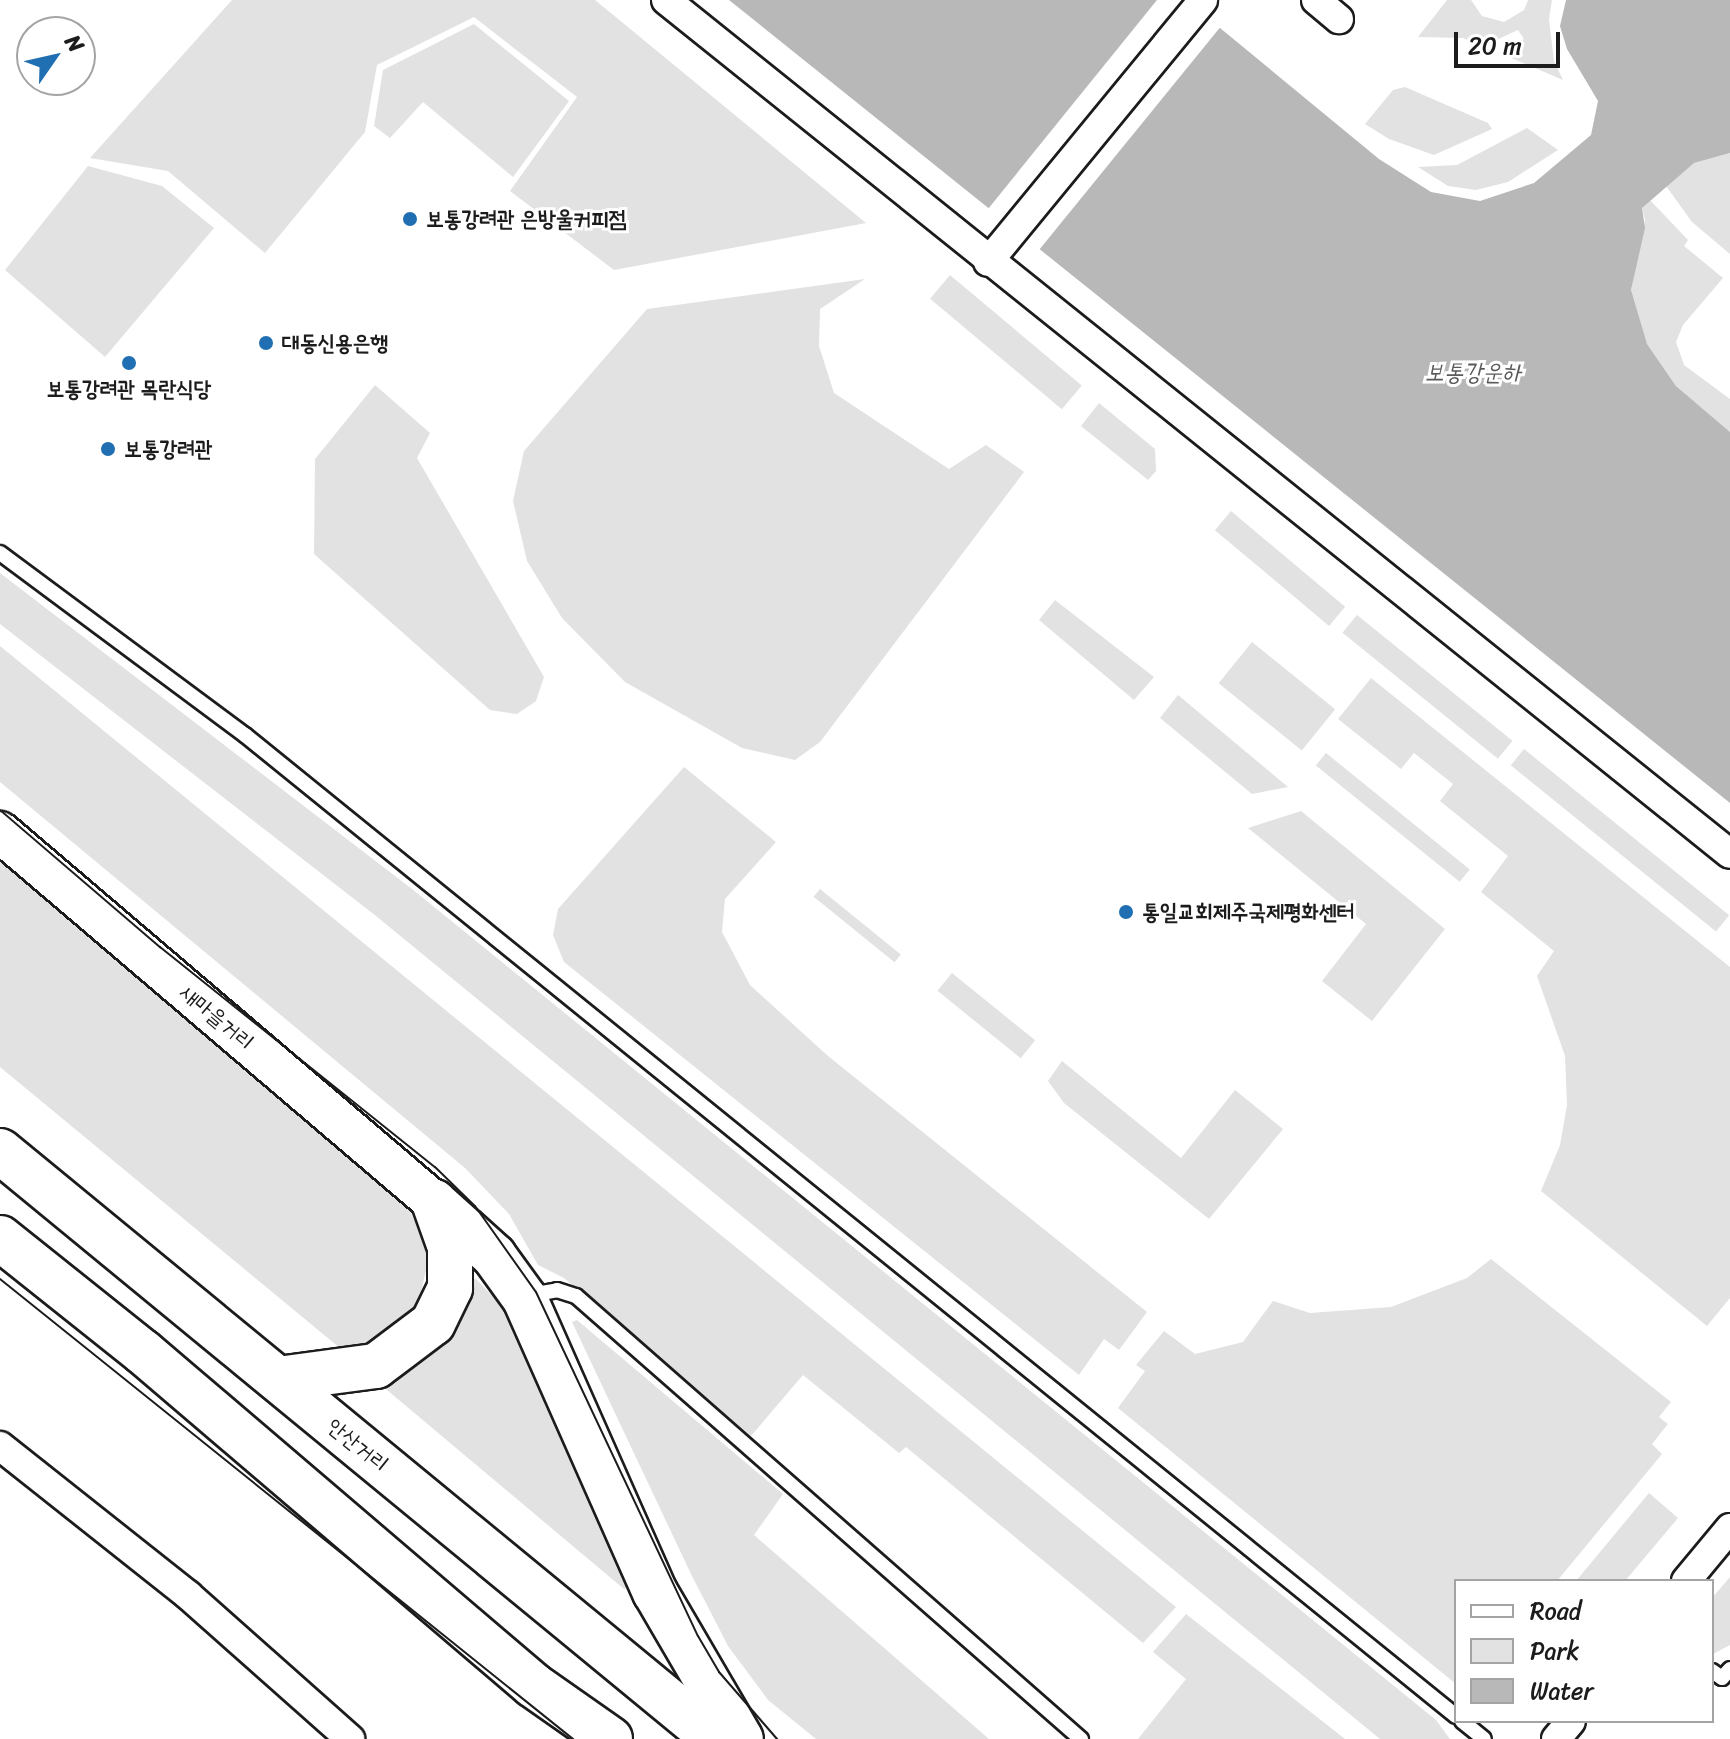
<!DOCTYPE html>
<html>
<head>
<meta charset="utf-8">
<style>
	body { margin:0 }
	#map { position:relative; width:1730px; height:1739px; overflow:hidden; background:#fff; font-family:Sriracha,"Poor Story",sans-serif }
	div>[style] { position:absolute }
	.green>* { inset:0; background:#e2e2e2; transform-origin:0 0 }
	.water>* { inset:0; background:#b8b8b8 }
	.pier>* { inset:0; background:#fff }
	.roads { filter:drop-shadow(2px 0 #1c1c1c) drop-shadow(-2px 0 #1c1c1c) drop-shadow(0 2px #1c1c1c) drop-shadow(0 -2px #1c1c1c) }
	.service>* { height:14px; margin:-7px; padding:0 7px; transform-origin:7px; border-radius:7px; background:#fff }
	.minor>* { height:28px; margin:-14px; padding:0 14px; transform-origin:14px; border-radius:14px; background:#fff }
	.secondary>* { height:40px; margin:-20px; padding:0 20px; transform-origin:20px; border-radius:20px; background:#fff }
	.primary>* { height:44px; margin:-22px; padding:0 22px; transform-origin:22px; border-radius:22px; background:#fff }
	.tram>* { height:2px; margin:-1px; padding:0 1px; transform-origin:1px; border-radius:1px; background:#1c1c1c }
	.dots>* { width:22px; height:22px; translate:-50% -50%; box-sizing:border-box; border:4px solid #fff; border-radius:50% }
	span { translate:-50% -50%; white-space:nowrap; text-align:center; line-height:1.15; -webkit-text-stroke:6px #fff; paint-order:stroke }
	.poi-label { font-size:22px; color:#1c1c1c; font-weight:700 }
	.left { translate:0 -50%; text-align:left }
	.street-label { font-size:22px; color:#1c1c1c }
	.water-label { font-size:24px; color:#5a5a5a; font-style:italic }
	.legend { position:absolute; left:1454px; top:1579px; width:260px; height:144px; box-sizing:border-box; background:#fff; border:2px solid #a4a4a4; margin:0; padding:10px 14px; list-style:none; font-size:24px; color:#1c1c1c }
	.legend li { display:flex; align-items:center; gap:16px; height:40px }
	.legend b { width:40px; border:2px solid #a4a4a4 }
	.north { position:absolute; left:16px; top:16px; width:80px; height:80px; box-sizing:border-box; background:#fff; border:2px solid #a4a4a4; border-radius:50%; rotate:56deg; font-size:22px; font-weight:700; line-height:32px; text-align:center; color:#1c1c1c }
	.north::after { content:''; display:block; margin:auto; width:28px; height:36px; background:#1f6fb2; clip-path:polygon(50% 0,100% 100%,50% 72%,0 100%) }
	.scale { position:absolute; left:1454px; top:32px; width:106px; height:36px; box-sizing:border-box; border:4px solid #1c1c1c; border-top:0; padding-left:10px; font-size:24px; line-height:28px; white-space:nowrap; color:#1c1c1c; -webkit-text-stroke:6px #fff; paint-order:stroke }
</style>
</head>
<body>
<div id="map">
	<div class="green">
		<i style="clip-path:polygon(232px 0,595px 0,866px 223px,614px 270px,510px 191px,577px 97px,474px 17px,377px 65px,365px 132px,265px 253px,168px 171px,90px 158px)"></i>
		<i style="clip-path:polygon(1447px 0,1471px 0,1482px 16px,1504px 22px,1524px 10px,1528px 0,1552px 0,1549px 19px,1554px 61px,1563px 80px,1500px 53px,1524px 39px,1518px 30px,1483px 46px,1463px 38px,1418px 37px)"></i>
		<i style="clip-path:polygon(474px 24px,569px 101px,513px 177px,423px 102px,390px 138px,374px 126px,383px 70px)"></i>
		<i style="clip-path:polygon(1405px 87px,1488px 123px,1492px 129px,1434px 155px,1389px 139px,1365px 124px,1393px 90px)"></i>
		<i style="clip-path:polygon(1527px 128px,1558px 150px,1508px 182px,1476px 190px,1448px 186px,1418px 167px,1457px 165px)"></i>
		<i style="clip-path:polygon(1730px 153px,1730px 254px,1692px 222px,1666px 186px,1694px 163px)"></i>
		<i style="clip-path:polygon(88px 166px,162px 186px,214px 228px,105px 357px,5px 270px)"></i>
		<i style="clip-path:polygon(1649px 199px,1688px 240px,1684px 246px,1723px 278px,1683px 325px,1676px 342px,1684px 365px,1730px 399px,1730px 432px,1676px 386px,1647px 344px,1635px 313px,1631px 290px,1645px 220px,1642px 208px)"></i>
		<i style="left:950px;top:275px;width:172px;height:31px;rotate:40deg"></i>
		<i style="clip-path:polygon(865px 279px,820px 309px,819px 346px,834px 393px,949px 469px,986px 445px,1024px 472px,820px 742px,795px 760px,742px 748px,625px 682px,562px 618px,527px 561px,513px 501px,524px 451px,647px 309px)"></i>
		<i style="clip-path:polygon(375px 385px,430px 433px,417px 458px,544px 677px,536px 701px,517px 714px,490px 710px,314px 554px,315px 459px)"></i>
		<i style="clip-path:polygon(1099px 403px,1155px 449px,1156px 471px,1148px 480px,1081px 426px)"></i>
		<i style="left:1231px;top:511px;width:149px;height:25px;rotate:40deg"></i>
		<i style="clip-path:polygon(0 573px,412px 889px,1436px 1720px,1450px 1739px,1380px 1739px,376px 916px,0 624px)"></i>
		<i style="clip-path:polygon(1055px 600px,1154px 677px,1134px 700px,1039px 620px)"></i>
		<i style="left:1357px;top:615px;width:200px;height:23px;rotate:39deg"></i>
		<i style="left:1252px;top:642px;width:107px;height:53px;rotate:39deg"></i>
		<i style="clip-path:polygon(0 646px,1176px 1607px,1143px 1643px,906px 1447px,899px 1453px,803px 1375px,751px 1436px,564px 1278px,538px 1265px,509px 1214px,465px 1168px,0 782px)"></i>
		<i style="clip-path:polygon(1371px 678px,1730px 967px,1730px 1298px,1707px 1326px,1541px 1191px,1560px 1145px,1567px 1105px,1565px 1056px,1537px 976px,1554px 951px,1481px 892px,1508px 856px,1440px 801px,1453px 784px,1414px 753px,1401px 769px,1338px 719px)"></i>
		<i style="clip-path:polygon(1178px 695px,1288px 787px,1252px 794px,1160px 718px)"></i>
		<i style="left:1524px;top:749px;width:264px;height:21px;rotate:39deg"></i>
		<i style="left:1326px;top:753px;width:185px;height:16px;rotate:39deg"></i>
		<i style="clip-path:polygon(684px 767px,776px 842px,725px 899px,722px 932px,750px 985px,828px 1056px,1147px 1312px,1119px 1350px,1104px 1339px,1079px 1375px,564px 962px,553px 935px,558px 909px)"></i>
		<i style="clip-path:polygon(1301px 811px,1445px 929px,1372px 1021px,1322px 981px,1366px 924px,1248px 828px)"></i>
		<i style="clip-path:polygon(0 859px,401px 1196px,424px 1237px,428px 1261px,418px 1306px,405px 1326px,352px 1358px,0 1067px)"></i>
		<i style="left:820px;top:889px;width:104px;height:10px;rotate:39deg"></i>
		<i style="left:952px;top:973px;width:107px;height:23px;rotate:39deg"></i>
		<i style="clip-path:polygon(1062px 1061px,1181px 1158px,1235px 1090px,1283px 1129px,1209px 1219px,1064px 1103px,1048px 1081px)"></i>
		<i style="clip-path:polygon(1491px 1259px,1671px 1402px,1659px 1417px,1668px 1424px,1652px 1444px,1662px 1454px,1557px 1581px,1456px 1581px,1456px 1684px,1118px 1408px,1145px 1371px,1136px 1365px,1164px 1331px,1195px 1354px,1243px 1342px,1273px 1301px,1310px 1313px,1391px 1307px,1467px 1278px)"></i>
		<i style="clip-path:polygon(475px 1278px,502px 1306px,632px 1586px,624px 1589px,381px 1385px,442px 1345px)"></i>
		<i style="clip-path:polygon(577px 1320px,783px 1494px,754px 1535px,989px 1739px,816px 1739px,768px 1700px,728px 1646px,691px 1574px,572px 1322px)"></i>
		<i style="clip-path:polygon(1649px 1493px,1678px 1518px,1625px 1581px,1576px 1581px)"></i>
		<i style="clip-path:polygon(1730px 1577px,1730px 1645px,1713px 1654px,1712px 1598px)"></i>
		<i style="clip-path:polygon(1186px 1614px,1345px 1739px,1138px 1739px,1186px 1679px,1153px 1652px)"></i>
	</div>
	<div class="water">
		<i style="clip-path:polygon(729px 0,1186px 0,1379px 159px,1431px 192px,1480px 201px,1534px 183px,1591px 135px,1598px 101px,1567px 49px,1560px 26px,1566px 0,1730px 0,1730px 153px,1694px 163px,1642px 208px,1645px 228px,1631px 290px,1647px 344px,1676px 386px,1730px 432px,1730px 803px)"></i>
	</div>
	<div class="pier">
		<i style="clip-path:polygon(1157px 0,1192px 0,1222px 25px,1039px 250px,988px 209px)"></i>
	</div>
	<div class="roads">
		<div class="service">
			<i style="left:0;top:553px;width:305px;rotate:36.6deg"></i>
			<i style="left:245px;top:735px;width:1558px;rotate:39.01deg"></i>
			<i style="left:530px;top:1295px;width:27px;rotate:-10deg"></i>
			<i style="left:557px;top:1290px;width:20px;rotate:18deg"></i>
			<i style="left:576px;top:1296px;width:672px;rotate:41.26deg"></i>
			<i style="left:1712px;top:1671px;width:12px;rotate:35deg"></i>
			<i style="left:1722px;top:1678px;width:12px;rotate:-48deg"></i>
			<i style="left:1462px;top:1721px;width:28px;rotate:39deg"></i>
		</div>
		<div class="minor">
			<i style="left:666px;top:0;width:1364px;rotate:38.75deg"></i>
			<i style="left:1316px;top:0;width:30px;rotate:40deg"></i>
			<i style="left:988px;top:262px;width:339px;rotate:-50.6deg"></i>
			<i style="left:0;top:1446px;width:240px;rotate:38.4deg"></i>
			<i style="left:188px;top:1595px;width:217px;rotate:41.6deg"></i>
			<i style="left:1686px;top:1581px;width:69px;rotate:-50.3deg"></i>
			<i style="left:1556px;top:1739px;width:23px;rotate:-50deg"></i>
		</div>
		<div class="secondary">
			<i style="left:0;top:832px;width:570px;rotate:40.45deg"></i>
		</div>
		<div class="primary">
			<i style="left:0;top:1151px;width:926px;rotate:39.43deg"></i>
			<i style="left:434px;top:1202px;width:81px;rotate:42deg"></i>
			<i style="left:494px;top:1256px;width:53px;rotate:54.2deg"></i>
			<i style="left:525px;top:1299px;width:321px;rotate:66.1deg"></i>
			<i style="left:655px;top:1592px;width:170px;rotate:59.7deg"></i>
			<i style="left:0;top:1238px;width:183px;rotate:38.6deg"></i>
			<i style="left:143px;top:1352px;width:513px;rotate:40.49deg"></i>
			<i style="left:533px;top:1685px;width:94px;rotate:35deg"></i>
			<i style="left:278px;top:1379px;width:99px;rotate:-7.6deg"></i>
			<i style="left:376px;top:1366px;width:71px;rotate:-37deg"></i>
			<i style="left:433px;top:1323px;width:39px;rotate:-64deg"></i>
			<i style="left:450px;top:1288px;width:41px;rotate:-90deg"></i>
			<i style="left:450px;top:1247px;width:48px;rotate:-109.6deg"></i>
		</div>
	</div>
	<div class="tram">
		<i style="left:0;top:810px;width:211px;rotate:40.6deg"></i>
		<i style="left:160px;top:947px;width:352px;rotate:38.7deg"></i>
		<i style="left:435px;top:1167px;width:56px;rotate:44.3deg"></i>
		<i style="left:475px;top:1206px;width:105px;rotate:54.7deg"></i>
		<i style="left:536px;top:1292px;width:380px;rotate:64.8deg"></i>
		<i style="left:698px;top:1636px;width:42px;rotate:59.7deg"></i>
		<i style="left:719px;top:1672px;width:89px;rotate:49.1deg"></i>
		<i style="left:0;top:1279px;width:735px;rotate:38.76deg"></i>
	</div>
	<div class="dots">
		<i style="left:410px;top:219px;background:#1f6fb2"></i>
		<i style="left:266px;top:343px;background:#1f6fb2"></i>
		<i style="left:129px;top:363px;background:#1f6fb2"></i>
		<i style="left:108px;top:449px;background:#1f6fb2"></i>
		<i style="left:1126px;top:912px;background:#1f6fb2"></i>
	</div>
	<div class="poi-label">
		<span class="left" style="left:426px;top:219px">보통강려관 은방울커피점</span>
		<span class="left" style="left:282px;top:343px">대동신용은행</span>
		<span style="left:129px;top:389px">보통강려관 목란식당</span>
		<span class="left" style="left:124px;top:449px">보통강려관</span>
		<span class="left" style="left:1142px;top:912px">통일교회제주국제평화센터</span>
	</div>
	<div class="street-label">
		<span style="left:217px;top:1017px;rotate:40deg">새마을거리</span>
		<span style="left:358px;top:1445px;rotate:39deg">안산거리</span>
	</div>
	<div class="water-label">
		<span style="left:1473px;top:373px">보통강운하</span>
	</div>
	<ul class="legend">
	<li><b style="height:10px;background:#fff"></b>Road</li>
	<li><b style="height:22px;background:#e2e2e2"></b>Park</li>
	<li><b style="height:22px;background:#b8b8b8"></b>Water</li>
	</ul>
	<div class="north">N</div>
	<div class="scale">20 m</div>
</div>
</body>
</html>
